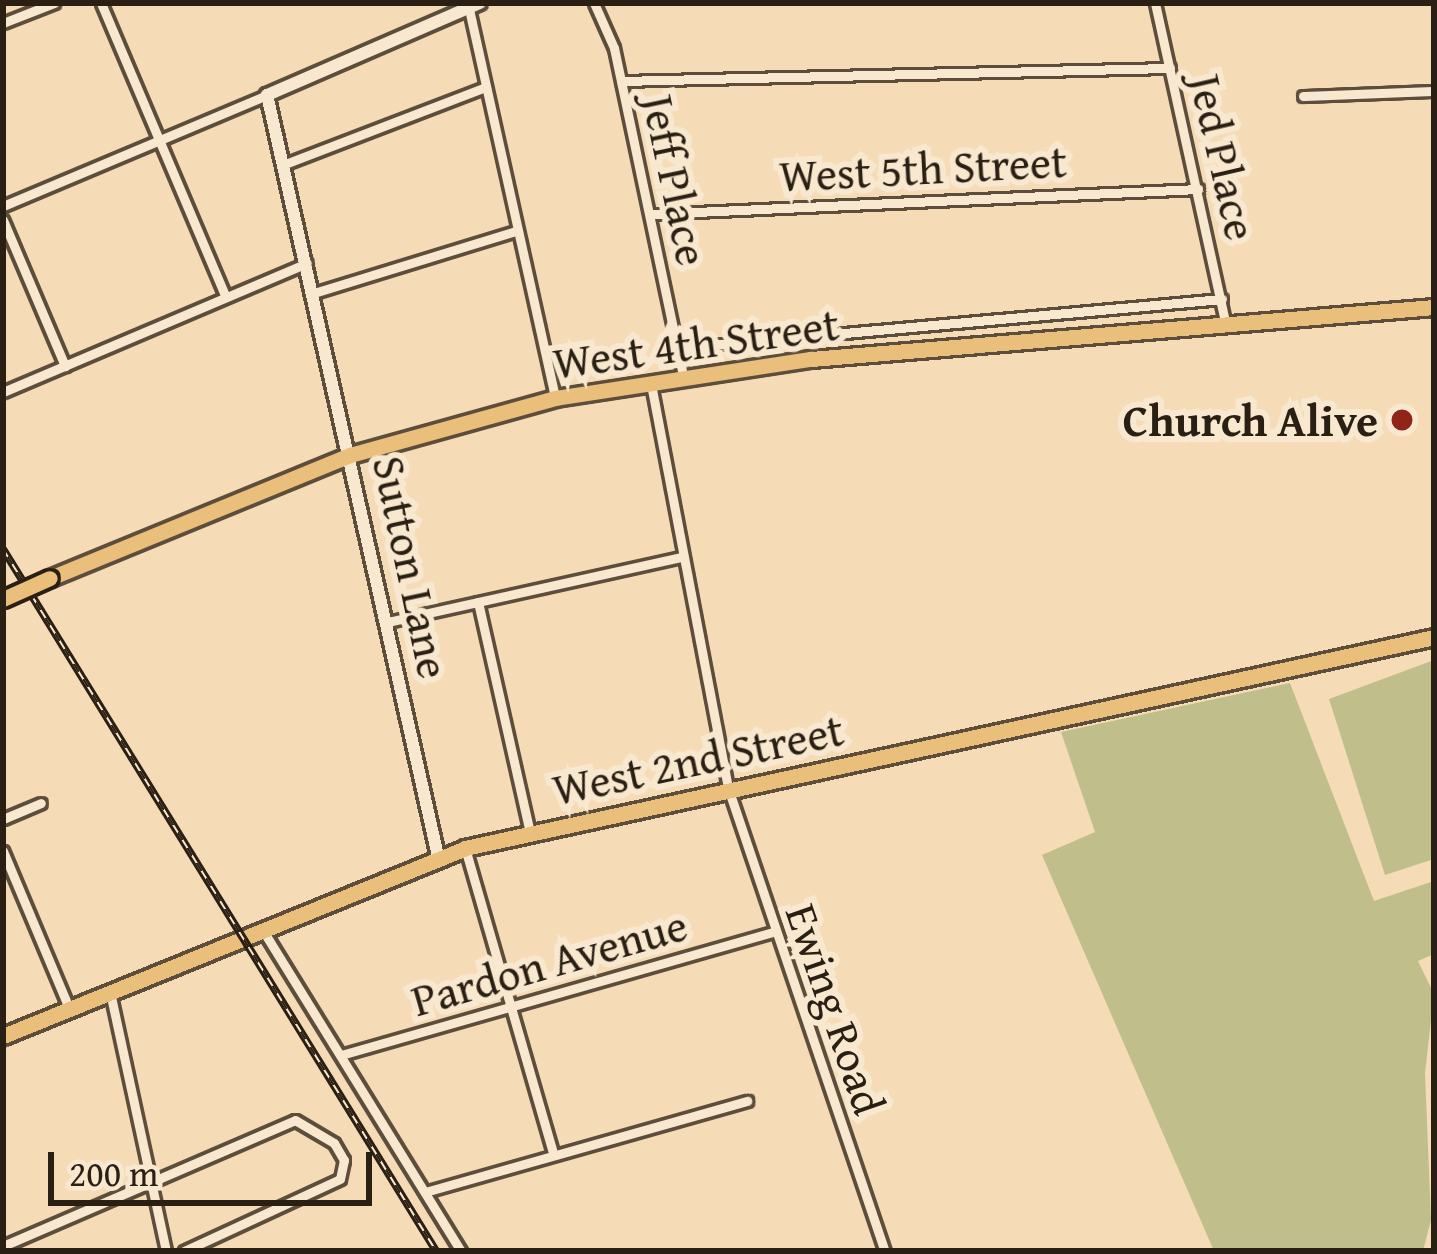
<!DOCTYPE html>
<html>
<head>
<meta charset="utf-8">
<style>
	body { margin:0 }
	#map { position:relative; width:1437px; height:1254px; overflow:hidden; background:#f5dbb6; font-family:"Gentium Book Plus",serif }
	div>[style] { position:absolute }
	.green>* { inset:0; background:#c0bf8b }
	.roads { filter:drop-shadow(3px 0 #5d4e3c) drop-shadow(-3px 0 #5d4e3c) drop-shadow(0 3px #5d4e3c) drop-shadow(0 -3px #5d4e3c) }
	.minor>* { height:9px; margin:-4.5px; padding:0 4.5px; transform-origin:4.5px; border-radius:4.5px; background:#f8e8d0 }
	.tertiary>* { height:12px; margin:-6px; padding:0 6px; transform-origin:6px; border-radius:6px; background:#f8e8d0 }
	.primary>* { height:15px; margin:-7.5px; padding:0 7.5px; transform-origin:7.5px; border-radius:7.5px; background:#eabe7b }
	.rail>* { height:8px; margin-top:-4px; transform-origin:0; background:repeating-linear-gradient(90deg,#f8e8d0 0 9px,#2a1f13 0 18px); box-sizing:border-box; border-block:3px solid #2a1f13 }
	.bridges { filter:drop-shadow(3px 0 #2a1f13) drop-shadow(-3px 0 #2a1f13) drop-shadow(0 3px #2a1f13) drop-shadow(0 -3px #2a1f13) }
	.primary-bridge>* { height:15px; margin:-7.5px; padding:0 7.5px; transform-origin:7.5px; border-radius:7.5px; background:#eabe7b }
	.dots>* { width:33px; height:33px; translate:-50% -50%; box-sizing:border-box; border:6px solid #f8e8d0; border-radius:50% }
	span { translate:-50% -50%; white-space:nowrap; text-align:center; line-height:1.15; -webkit-text-stroke:12px #f8e8d0; paint-order:stroke }
	.street-label { font-size:45px; color:#2a1f13 }
	.poi-label { font-size:45px; color:#2a1f13; font-weight:700 }
	.right { translate:-100% -50%; text-align:right }
	.frame { position:absolute; inset:0; border:6px solid #2a1f13; pointer-events:none }
	.scale { position:absolute; left:48px; top:1152px; width:324px; height:54px; box-sizing:border-box; border:6px solid #2a1f13; border-top:0; padding-left:15px; font-size:36px; line-height:42px; white-space:nowrap; color:#2a1f13; -webkit-text-stroke:9px #f8e8d0; paint-order:stroke }
</style>
</head>
<body>
<div id="map">
	<div class="green">
		<i style="clip-path:polygon(1434px 660px,1434px 859px,1385px 875px,1329px 699px)"></i>
		<i style="clip-path:polygon(1290px 683px,1374px 901px,1434px 881px,1434px 954px,1418px 961px,1434px 994px,1425px 1073px,1431px 1220px,1423px 1251px,1214px 1251px,1042px 855px,1095px 832px,1061px 732px)"></i>
	</div>
	<div class="roads">
		<div class="minor">
			<i style="left:101px;top:3px;width:319px;rotate:67deg"></i>
			<i style="left:594px;top:3px;width:49px;rotate:66deg"></i>
			<i style="left:614px;top:48px;width:334px;rotate:78.1deg"></i>
			<i style="left:1155px;top:3px;width:331px;rotate:77.6deg"></i>
			<i style="left:469px;top:9px;width:398px;rotate:77.5deg"></i>
			<i style="left:3px;top:23px;width:55px;rotate:-21.4deg"></i>
			<i style="left:621px;top:81px;width:549px;rotate:-1.36deg"></i>
			<i style="left:1303px;top:96px;width:131px;rotate:-2.2deg"></i>
			<i style="left:285px;top:164px;width:215px;rotate:-21deg"></i>
			<i style="left:3px;top:206px;width:286px;rotate:-22.8deg"></i>
			<i style="left:652px;top:214px;width:547px;rotate:-2.62deg"></i>
			<i style="left:3px;top:220px;width:159px;rotate:67deg"></i>
			<i style="left:314px;top:293px;width:210px;rotate:-17.1deg"></i>
			<i style="left:678px;top:348px;width:546px;rotate:-5.15deg"></i>
			<i style="left:651px;top:384px;width:411px;rotate:79.2deg"></i>
			<i style="left:728px;top:788px;width:489px;rotate:71.3deg"></i>
			<i style="left:3px;top:392px;width:330px;rotate:-23deg"></i>
			<i style="left:478px;top:602px;width:236px;rotate:77.3deg"></i>
			<i style="left:388px;top:622px;width:301px;rotate:-12.5deg"></i>
			<i style="left:3px;top:819px;width:41px;rotate:-22.8deg"></i>
			<i style="left:465px;top:848px;width:316px;rotate:73.9deg"></i>
			<i style="left:3px;top:851px;width:170px;rotate:67.2deg"></i>
			<i style="left:262px;top:929px;width:379px;rotate:58.3deg"></i>
			<i style="left:110px;top:992px;width:265px;rotate:77.8deg"></i>
			<i style="left:341px;top:1055px;width:450px;rotate:-15.9deg"></i>
			<i style="left:425px;top:1192px;width:335px;rotate:-15.8deg"></i>
			<i style="left:3px;top:1246px;width:318px;rotate:-23.3deg"></i>
			<i style="left:295px;top:1120px;width:45px;rotate:30.5deg"></i>
			<i style="left:334px;top:1143px;width:20px;rotate:60deg"></i>
			<i style="left:344px;top:1160px;width:19px;rotate:102deg"></i>
			<i style="left:340px;top:1179px;width:172px;rotate:155.2deg"></i>
		</div>
		<div class="tertiary">
			<i style="left:438px;top:856px;width:780px;rotate:-102.66deg"></i>
			<i style="left:267px;top:95px;width:232px;rotate:-23.4deg"></i>
		</div>
		<div class="primary">
			<i style="left:50px;top:578px;width:324px;rotate:-22.3deg"></i>
			<i style="left:350px;top:455px;width:213px;rotate:-15.5deg"></i>
			<i style="left:555px;top:398px;width:259px;rotate:-8.7deg"></i>
			<i style="left:811px;top:359px;width:625px;rotate:-4.77deg"></i>
			<i style="left:3px;top:1036px;width:499px;rotate:-22.1deg"></i>
			<i style="left:465px;top:848px;width:992px;rotate:-12.28deg"></i>
		</div>
	</div>
	<div class="rail">
		<i style="left:3px;top:549px;width:825px;rotate:58.33deg"></i>
	</div>
	<div class="bridges">
		<div class="primary-bridge">
			<i style="left:3px;top:599px;width:51px;rotate:-24.1deg"></i>
		</div>
	</div>
	<div class="dots">
		<i style="left:1402px;top:420px;background:#8f2418"></i>
	</div>
	<div class="street-label">
		<span style="left:1224px;top:157px;rotate:77deg">Jed Place</span>
		<span style="left:923px;top:168px;rotate:-3deg">West 5th Street</span>
		<span style="left:676px;top:180px;rotate:78deg">Jeff Place</span>
		<span style="left:696px;top:343px;rotate:-8deg">West 4th Street</span>
		<span style="left:412px;top:567px;rotate:78deg">Sutton Lane</span>
		<span style="left:698px;top:759px;rotate:-12deg">West 2nd Street</span>
		<span style="left:549px;top:962px;rotate:-16deg">Pardon Avenue</span>
		<span style="left:836px;top:1009px;rotate:71deg">Ewing Road</span>
	</div>
	<div class="poi-label">
		<span class="right" style="left:1378px;top:420px">Church Alive</span>
	</div>
	<div class="frame"></div>
	<div class="scale">200 m</div>
</div>
</body>
</html>
